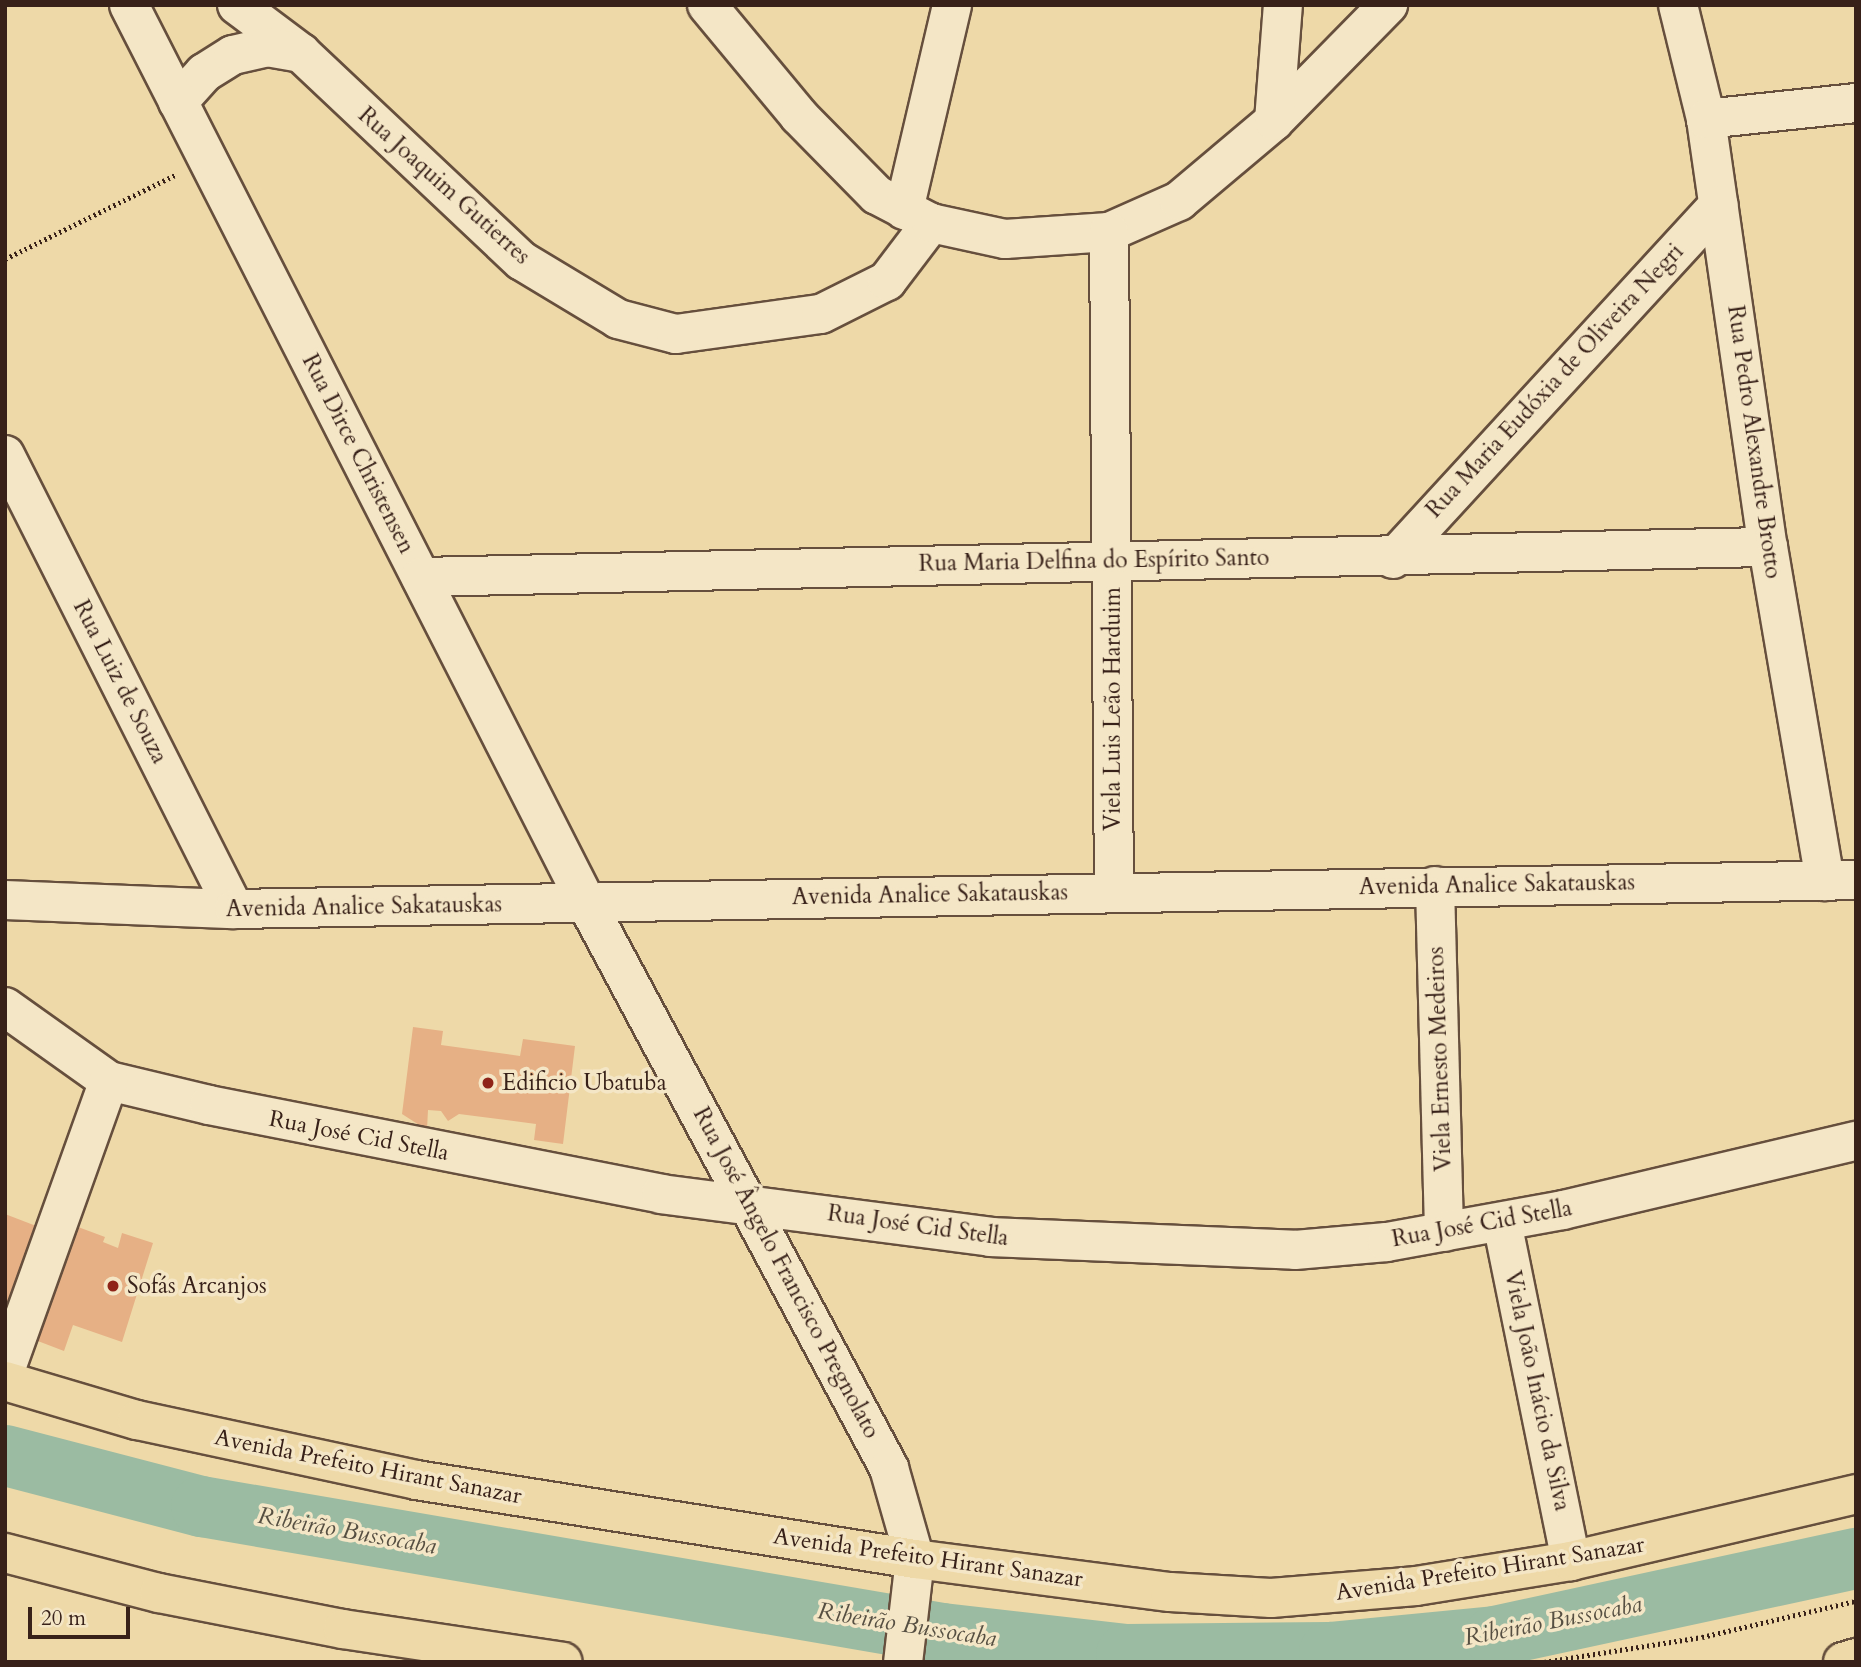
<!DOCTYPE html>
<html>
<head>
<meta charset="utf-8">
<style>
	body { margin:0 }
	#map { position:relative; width:1861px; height:1667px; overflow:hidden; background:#eed9a8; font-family:Cardo,serif }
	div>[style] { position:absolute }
	.river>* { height:61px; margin:-30.5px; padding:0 30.5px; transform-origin:30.5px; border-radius:30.5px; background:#9bbba2 }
	.building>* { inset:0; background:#e6b085 }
	.path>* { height:4.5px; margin-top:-2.25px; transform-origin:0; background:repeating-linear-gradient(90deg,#382119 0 2px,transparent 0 5.5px) }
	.roads { filter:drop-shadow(2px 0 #664f3d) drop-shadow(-2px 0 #664f3d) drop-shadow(0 2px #664f3d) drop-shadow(0 -2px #664f3d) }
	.minor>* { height:38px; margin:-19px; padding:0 19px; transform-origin:19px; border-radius:19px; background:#f4e6c6 }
	.major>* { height:38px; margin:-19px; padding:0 19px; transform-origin:19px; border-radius:19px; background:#eed9a8 }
	.dots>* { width:19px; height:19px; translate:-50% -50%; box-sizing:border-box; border:4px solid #f4e6c6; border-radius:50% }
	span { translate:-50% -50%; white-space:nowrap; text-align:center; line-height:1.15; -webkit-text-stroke:7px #f4e6c6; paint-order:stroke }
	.street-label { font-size:23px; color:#382119 }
	.poi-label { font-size:23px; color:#382119 }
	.left { translate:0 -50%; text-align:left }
	.water-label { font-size:24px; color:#564f42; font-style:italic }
	.frame { position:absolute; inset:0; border:7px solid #382119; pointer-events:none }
	.scale { position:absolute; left:28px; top:1607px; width:102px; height:32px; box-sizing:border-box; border:4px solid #382119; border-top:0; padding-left:9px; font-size:21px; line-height:24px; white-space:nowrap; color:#382119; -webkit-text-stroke:5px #f4e6c6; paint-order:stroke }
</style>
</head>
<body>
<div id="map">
	<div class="river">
		<i style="left:5px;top:1455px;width:203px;rotate:14.6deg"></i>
		<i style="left:201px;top:1506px;width:752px;rotate:9.73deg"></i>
		<i style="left:942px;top:1633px;width:185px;rotate:6.5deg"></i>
		<i style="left:1126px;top:1654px;width:203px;rotate:-0.6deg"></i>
		<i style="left:1329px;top:1652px;width:166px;rotate:-5.5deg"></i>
		<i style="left:1494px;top:1636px;width:370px;rotate:-12.2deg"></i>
	</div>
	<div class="building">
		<i style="clip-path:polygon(413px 1027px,443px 1031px,441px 1045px,520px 1056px,523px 1039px,575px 1046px,563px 1144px,534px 1140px,536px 1124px,459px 1114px,448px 1121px,441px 1111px,428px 1110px,427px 1130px,402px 1114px)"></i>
		<i style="clip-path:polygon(5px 1214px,44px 1229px,5px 1335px)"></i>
		<i style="clip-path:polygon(70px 1224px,105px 1237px,103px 1242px,118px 1248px,122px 1233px,153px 1243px,122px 1342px,73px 1325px,64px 1351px,30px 1338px)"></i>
	</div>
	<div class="path">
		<i style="left:5px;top:259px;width:192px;rotate:-26.3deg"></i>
		<i style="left:1544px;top:1662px;width:160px;rotate:-9deg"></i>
		<i style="left:1702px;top:1637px;width:158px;rotate:-13.2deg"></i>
	</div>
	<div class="roads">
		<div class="minor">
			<i style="left:129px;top:5px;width:1009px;rotate:63deg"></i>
			<i style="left:587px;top:904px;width:640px;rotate:61.83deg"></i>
			<i style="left:889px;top:1468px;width:95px;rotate:74.1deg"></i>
			<i style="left:915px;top:1559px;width:104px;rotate:96.6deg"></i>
			<i style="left:237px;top:5px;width:80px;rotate:36.9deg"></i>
			<i style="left:301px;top:53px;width:303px;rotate:43.3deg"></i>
			<i style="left:522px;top:261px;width:112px;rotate:31.1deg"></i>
			<i style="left:618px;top:319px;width:60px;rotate:14.5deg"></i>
			<i style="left:676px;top:334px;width:146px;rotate:-7.9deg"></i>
			<i style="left:821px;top:314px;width:74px;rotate:-26.6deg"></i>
			<i style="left:887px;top:281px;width:73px;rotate:-52.8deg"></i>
			<i style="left:707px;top:5px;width:144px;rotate:50.3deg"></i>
			<i style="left:799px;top:116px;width:111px;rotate:45.4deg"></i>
			<i style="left:877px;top:195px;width:61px;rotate:27.4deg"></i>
			<i style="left:931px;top:223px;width:76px;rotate:12.2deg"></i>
			<i style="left:1005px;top:239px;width:104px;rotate:-3.9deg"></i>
			<i style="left:1109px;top:232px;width:77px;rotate:-23.9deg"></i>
			<i style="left:1179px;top:201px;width:124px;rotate:-40.1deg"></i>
			<i style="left:1274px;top:121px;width:163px;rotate:-45.5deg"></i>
			<i style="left:1678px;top:5px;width:117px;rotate:76.2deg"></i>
			<i style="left:1706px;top:119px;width:432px;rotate:81.8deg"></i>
			<i style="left:1768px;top:547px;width:339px;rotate:80.3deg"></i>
			<i style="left:178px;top:102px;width:39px;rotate:-48deg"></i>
			<i style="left:204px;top:73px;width:34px;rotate:-32deg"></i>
			<i style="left:233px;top:55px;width:35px;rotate:-13deg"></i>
			<i style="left:267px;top:47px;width:35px;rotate:10deg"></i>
			<i style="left:1706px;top:119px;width:151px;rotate:-6.1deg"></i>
			<i style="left:1274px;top:121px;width:116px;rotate:-85.6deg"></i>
			<i style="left:904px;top:210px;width:211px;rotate:-76.8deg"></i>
			<i style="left:1109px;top:232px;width:659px;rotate:89.57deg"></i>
			<i style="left:5px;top:455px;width:508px;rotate:63.23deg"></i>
			<i style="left:1393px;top:559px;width:481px;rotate:-47.4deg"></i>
			<i style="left:421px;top:577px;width:1347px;rotate:-1.28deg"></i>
			<i style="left:1435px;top:886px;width:346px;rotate:88.5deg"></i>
			<i style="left:5px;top:900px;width:229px;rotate:2.3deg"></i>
			<i style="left:234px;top:909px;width:1622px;rotate:-1.02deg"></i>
			<i style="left:5px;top:1007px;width:128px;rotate:35.4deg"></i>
			<i style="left:109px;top:1081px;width:103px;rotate:13.5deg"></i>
			<i style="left:209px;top:1105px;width:461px;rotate:11.1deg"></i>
			<i style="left:661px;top:1194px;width:332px;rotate:7.4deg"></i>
			<i style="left:990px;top:1237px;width:305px;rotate:2.4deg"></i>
			<i style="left:1295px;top:1250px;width:92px;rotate:-5deg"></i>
			<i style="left:1387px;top:1242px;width:179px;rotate:-10.3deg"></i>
			<i style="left:1563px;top:1210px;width:301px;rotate:-13.3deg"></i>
			<i style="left:1502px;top:1222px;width:346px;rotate:78.5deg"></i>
			<i style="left:5px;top:1371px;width:308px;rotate:-70.3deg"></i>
		</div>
		<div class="major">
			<i style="left:5px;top:1381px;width:138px;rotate:16.5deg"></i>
			<i style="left:137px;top:1420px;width:285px;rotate:12.1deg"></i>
			<i style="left:416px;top:1480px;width:505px;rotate:9deg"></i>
			<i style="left:915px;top:1559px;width:257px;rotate:7.4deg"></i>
			<i style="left:1170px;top:1592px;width:101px;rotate:3.4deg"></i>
			<i style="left:1271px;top:1598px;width:145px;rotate:-4.7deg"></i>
			<i style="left:1416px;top:1586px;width:157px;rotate:-9.2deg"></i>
			<i style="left:1571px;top:1561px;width:293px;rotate:-13.2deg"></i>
			<i style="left:5px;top:1553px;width:159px;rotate:14.6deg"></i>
			<i style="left:159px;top:1593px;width:187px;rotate:11.1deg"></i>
			<i style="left:343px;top:1629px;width:222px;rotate:8.5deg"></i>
			<i style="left:1843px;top:1662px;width:14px;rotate:-17deg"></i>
		</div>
	</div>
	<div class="dots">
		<i style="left:488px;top:1083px;background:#8f2418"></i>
		<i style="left:113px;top:1286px;background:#8f2418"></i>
	</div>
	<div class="street-label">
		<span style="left:444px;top:186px;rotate:42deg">Rua Joaquim Gutierres</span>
		<span style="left:1555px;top:381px;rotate:-47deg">Rua Maria Eudóxia de Oliveira Negri</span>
		<span style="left:1754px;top:442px;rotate:82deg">Rua Pedro Alexandre Brotto</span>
		<span style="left:358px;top:454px;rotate:63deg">Rua Dirce Christensen</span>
		<span style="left:1094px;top:561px;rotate:-1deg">Rua Maria Delfina do Espírito Santo</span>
		<span style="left:120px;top:682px;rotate:63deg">Rua Luiz de Souza</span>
		<span style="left:1113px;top:709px;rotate:-90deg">Viela Luis Leão Harduim</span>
		<span style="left:1497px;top:885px;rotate:-1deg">Avenida Analice Sakatauskas</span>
		<span style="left:930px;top:895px;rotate:-1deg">Avenida Analice Sakatauskas</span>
		<span style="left:364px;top:907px;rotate:-1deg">Avenida Analice Sakatauskas</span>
		<span style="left:1440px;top:1059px;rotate:-92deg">Viela Ernesto Medeiros</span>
		<span style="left:359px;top:1136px;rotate:11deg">Rua José Cid Stella</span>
		<span style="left:1482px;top:1224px;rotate:-10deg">Rua José Cid Stella</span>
		<span style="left:918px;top:1226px;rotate:8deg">Rua José Cid Stella</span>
		<span style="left:786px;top:1273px;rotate:62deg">Rua José Ângelo Francisco Pregnolato</span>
		<span style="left:1537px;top:1391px;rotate:78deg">Viela João Inácio da Silva</span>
		<span style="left:368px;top:1467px;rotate:11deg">Avenida Prefeito Hirant Sanazar</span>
		<span style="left:928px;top:1558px;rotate:8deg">Avenida Prefeito Hirant Sanazar</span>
		<span style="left:1490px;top:1569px;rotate:-9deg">Avenida Prefeito Hirant Sanazar</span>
	</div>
	<div class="poi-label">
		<span class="left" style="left:502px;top:1083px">Edificio Ubatuba</span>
		<span class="left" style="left:127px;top:1286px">Sofás Arcanjos</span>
	</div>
	<div class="water-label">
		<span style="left:347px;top:1531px;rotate:10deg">Ribeirão Bussocaba</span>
		<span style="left:1553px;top:1621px;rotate:-11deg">Ribeirão Bussocaba</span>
		<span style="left:907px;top:1625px;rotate:9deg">Ribeirão Bussocaba</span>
	</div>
	<div class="frame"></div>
	<div class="scale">20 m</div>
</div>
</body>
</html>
